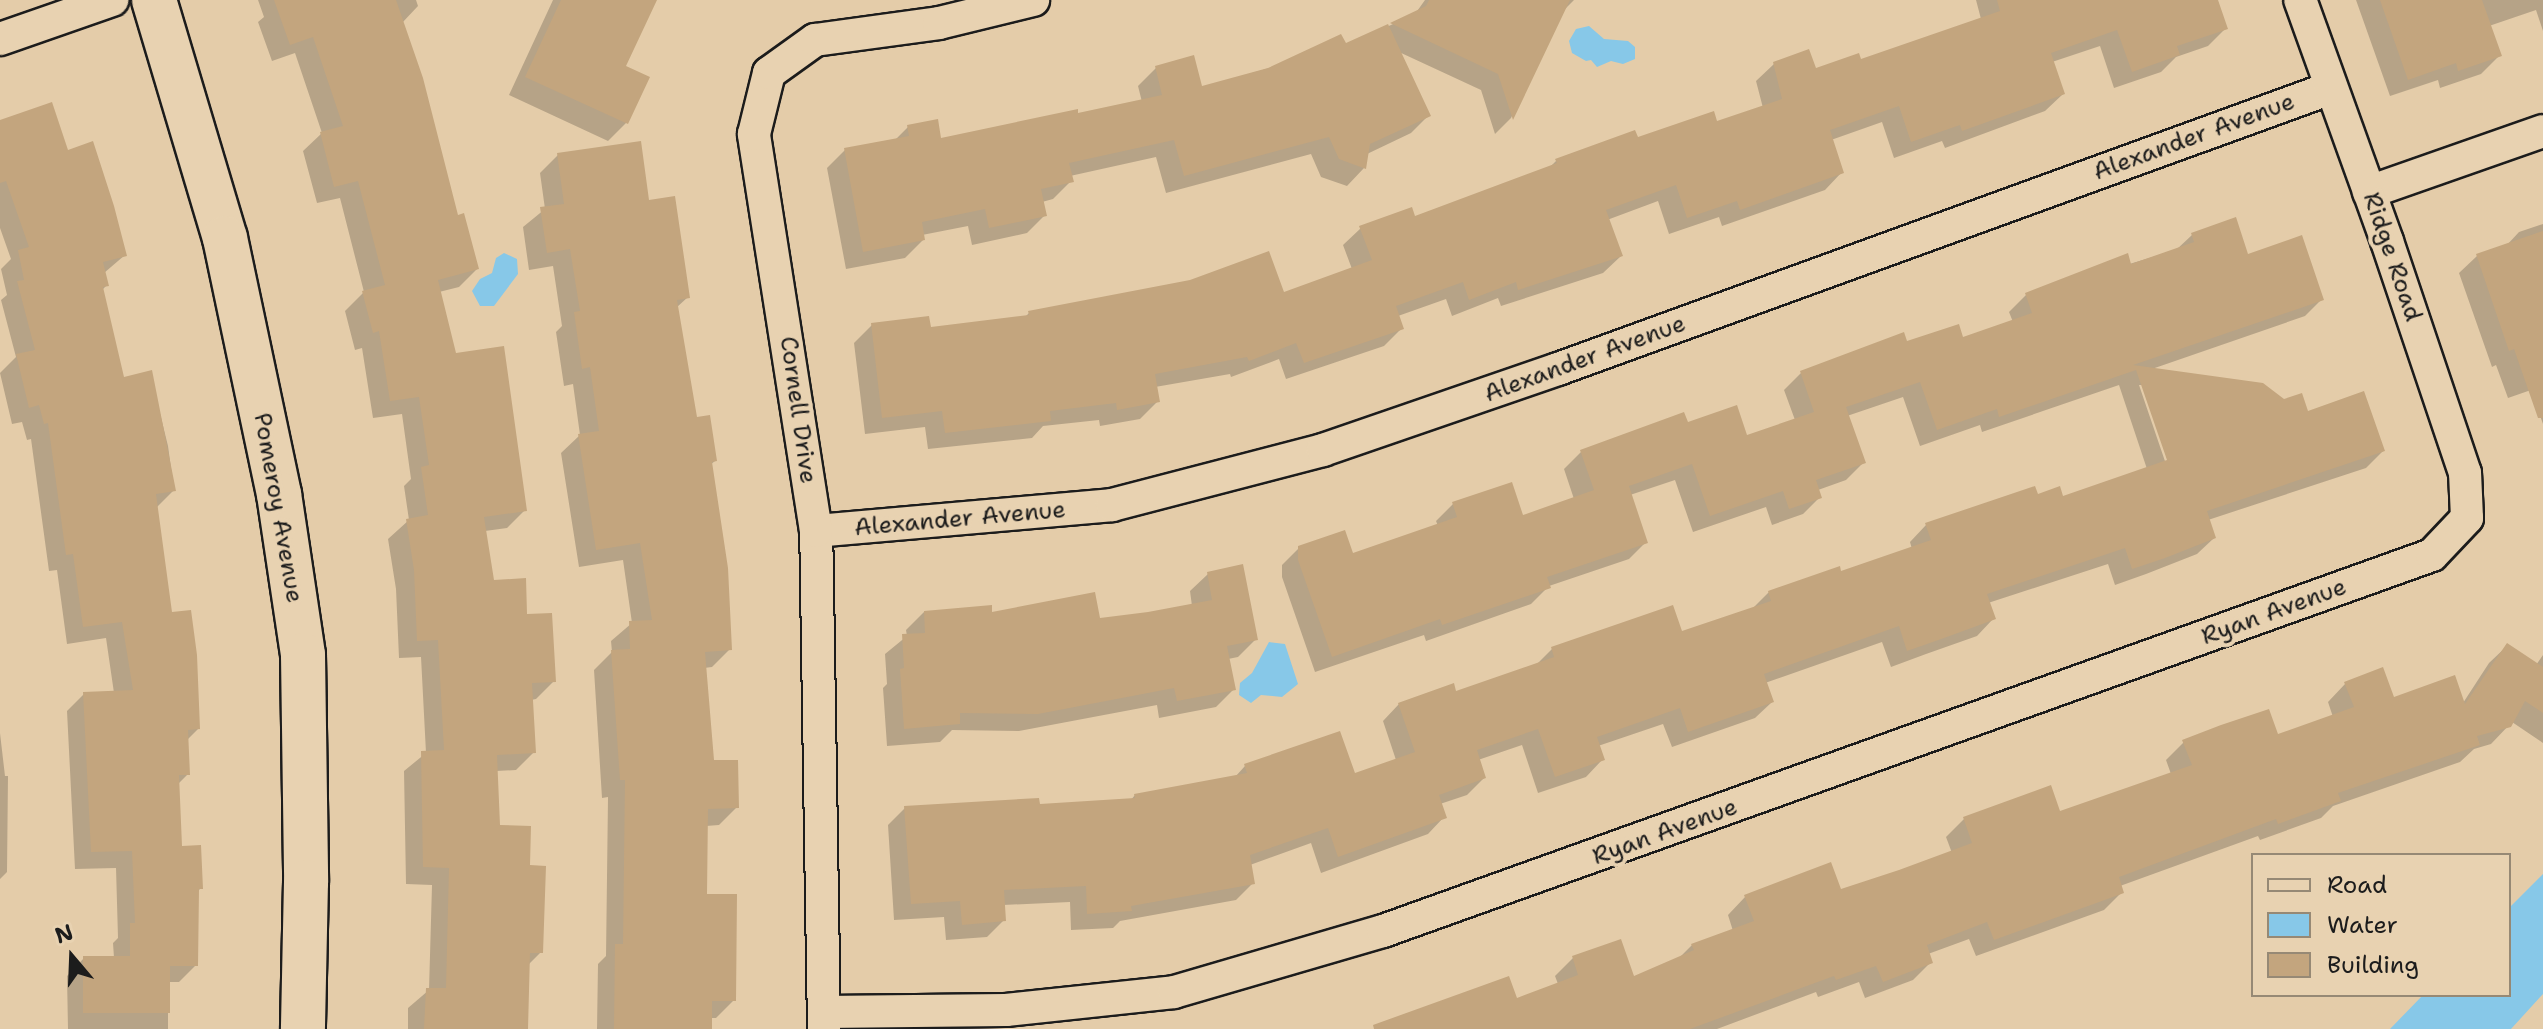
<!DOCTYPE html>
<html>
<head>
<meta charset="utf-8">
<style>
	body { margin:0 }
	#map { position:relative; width:2543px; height:1029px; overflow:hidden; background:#e4cca9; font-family:"Shantell Sans",sans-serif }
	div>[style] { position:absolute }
	.water>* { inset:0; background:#87c8e8 }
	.shadow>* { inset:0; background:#0003 }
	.building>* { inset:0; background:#c3a57e }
	.roads { filter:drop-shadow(2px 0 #1c1c1c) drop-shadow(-2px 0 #1c1c1c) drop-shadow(0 2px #1c1c1c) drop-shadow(0 -2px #1c1c1c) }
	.street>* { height:32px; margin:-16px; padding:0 16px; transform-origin:16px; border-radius:16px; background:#e8d2b1 }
	.secondary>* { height:44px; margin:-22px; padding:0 22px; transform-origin:22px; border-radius:22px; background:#e8d2b1 }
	span { translate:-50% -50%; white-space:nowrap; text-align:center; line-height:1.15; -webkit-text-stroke:8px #e8d2b1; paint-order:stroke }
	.street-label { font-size:24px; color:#1c1c1c }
	.legend { position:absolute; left:2251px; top:853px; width:260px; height:144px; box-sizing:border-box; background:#e8d2b1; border:2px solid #968975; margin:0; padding:10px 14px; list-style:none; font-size:24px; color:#1c1c1c }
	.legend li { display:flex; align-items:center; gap:16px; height:40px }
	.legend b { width:40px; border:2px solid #968975 }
	.north { position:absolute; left:32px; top:917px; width:80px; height:80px; -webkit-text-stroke:6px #e8d2b1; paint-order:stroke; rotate:341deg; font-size:22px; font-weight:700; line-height:32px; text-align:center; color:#1c1c1c }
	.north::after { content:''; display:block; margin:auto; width:28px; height:36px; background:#1c1c1c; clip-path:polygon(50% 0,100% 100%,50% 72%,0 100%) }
</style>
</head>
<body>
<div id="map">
	<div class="water">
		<i style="clip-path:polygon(1589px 26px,1604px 39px,1628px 41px,1635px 47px,1635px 59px,1623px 64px,1611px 61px,1597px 67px,1591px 60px,1586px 61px,1572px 53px,1569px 41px,1576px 29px)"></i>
		<i style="clip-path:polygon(504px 253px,517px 259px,518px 274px,494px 306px,480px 306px,472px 291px,480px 279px,492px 273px,496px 258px)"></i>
		<i style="clip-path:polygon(1269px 642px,1285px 644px,1298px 684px,1282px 697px,1261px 695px,1251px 703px,1239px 695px,1240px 683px,1252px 673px)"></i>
		<i style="clip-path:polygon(2543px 874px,2543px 994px,2511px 1029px,2390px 1029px,2423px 995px,2509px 995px,2509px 908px)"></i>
	</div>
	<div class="shadow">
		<i style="clip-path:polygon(258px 0,416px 0,418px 6px,402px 23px,456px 217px,477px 269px,459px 287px,439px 292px,454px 355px,525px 510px,507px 528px,485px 531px,492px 582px,525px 617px,554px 681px,536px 699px,531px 700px,534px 752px,516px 770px,496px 771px,498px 827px,528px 867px,541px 952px,528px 965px,526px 1029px,408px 1029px,408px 1008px,429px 990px,432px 885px,406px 884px,404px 771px,426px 753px,421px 657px,399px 658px,396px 589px,388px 539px,409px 520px,404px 486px,411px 479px,402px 414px,373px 418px,362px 348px,355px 350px,345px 311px,364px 292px,340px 198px,317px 203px,303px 151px,322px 133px,295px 53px,272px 61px,258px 22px,264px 17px)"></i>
		<i style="clip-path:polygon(553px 0,655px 0,623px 67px,626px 123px,608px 141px,509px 95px)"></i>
		<i style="clip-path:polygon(1425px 0,1574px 0,1562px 12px,1511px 118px,1495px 134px,1481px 90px,1399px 52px,1429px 115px,1411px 133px,1367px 154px,1364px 168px,1347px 186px,1321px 177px,1311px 154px,1166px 193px,1156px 157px,1070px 176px,1071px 181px,1053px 199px,1042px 202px,1045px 215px,1027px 233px,972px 245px,968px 226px,922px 235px,923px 240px,905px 258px,846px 269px,827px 168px,845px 150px,894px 141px,908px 127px,940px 140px,1142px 102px,1138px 86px,1156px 68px,1201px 88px,1345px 46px,1415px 14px)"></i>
		<i style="clip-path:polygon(1976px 0,2216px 0,2226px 28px,2208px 46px,2176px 57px,2161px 72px,2114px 88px,2100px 46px,2052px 62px,2063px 94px,2045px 111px,1945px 148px,1942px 141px,1894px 158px,1882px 122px,1831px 140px,1842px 172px,1825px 190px,1722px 226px,1719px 217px,1669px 234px,1658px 201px,1607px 220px,1621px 256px,1603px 273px,1501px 306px,1498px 298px,1452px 316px,1446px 299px,1398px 316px,1402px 328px,1384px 346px,1286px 379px,1279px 359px,1231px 377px,1230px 374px,1155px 387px,1158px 401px,1140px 419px,1100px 426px,1099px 420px,1043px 426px,1032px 438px,928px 449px,925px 427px,865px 434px,854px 343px,872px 325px,929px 330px,1024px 318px,1029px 313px,1283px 294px,1352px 269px,1343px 245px,1361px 228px,1414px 218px,1548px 169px,1556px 161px,1716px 124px,1763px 108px,1756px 81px,1774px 64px,1815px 71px,1860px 61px,1981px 19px)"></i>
		<i style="clip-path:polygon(2356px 0,2543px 0,2543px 31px,2536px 10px,2489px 26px,2499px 56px,2481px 74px,2440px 88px,2438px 80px,2390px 96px)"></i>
		<i style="clip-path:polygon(0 122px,67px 152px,125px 255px,104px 273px,107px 285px,102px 290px,123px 379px,150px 373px,168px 446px,174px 490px,156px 508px,171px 614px,198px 729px,187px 740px,188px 774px,178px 784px,180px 848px,201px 888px,197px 892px,196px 965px,179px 982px,168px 982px,168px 1029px,68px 1029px,67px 976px,84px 958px,114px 958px,113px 943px,118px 938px,116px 868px,75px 869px,67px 711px,84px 694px,114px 693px,106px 638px,67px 644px,57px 570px,49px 571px,31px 439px,27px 440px,22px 422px,12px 424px,0 373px,16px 357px,1px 300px,7px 295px,1px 269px,11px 259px,0 228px)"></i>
		<i style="clip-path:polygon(558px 155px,647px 202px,688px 297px,676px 308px,696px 420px,715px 461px,710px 465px,730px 649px,712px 667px,704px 668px,712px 762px,737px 807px,719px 825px,706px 826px,705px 896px,734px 1000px,716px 1018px,710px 1018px,710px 1029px,597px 1029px,598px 964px,606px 956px,608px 797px,602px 798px,594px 670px,612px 652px,611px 641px,632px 623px,623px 560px,579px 567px,561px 453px,580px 435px,573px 384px,564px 386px,556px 332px,562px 326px,553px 266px,529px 270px,523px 227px,545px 209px,540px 173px)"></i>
		<i style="clip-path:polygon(2543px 224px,2543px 424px,2531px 390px,2508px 398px,2496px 365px,2492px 367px,2459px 273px,2477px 256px,2506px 246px,2519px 232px)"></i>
		<i style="clip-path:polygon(evenodd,2192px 235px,2247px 257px,2322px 299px,2305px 316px,2149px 370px,2284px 401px,2383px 451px,2366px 468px,2208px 520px,2214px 538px,2197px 554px,2146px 574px,2115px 585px,2108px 564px,1988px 603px,1993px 619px,1977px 636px,1926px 654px,1891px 667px,1882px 642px,1765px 683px,1772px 702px,1755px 718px,1672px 747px,1663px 724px,1598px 746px,1602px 760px,1586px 777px,1538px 793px,1522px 745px,1478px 760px,1484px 778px,1467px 795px,1440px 804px,1444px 817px,1428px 834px,1321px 873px,1311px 843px,1250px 865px,1253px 883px,1236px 900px,1120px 921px,1113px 928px,1071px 930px,1070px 902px,1003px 905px,1004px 920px,987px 937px,946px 940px,944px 917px,894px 920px,888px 825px,905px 808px,1038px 806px,1130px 801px,1135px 795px,1235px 777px,1245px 766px,1353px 775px,1396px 760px,1383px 721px,1399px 704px,1455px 693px,1535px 666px,1552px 649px,1681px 634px,1752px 609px,1769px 592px,1840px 574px,1912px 549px,1910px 542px,1926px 525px,2036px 497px,2062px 499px,2147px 469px,2119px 385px,1982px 432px,1980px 425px,1920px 446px,1903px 397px,1847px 416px,1863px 463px,1846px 480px,1818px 490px,1820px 497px,1803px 514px,1772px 525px,1766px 507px,1693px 532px,1675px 480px,1630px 495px,1646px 542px,1629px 559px,1549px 586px,1531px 604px,1426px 641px,1424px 635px,1315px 672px,1282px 577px,1282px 565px,1299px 548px,1352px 555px,1438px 526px,1436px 521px,1453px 504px,1522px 517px,1574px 499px,1564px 469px,1581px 452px,1686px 425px,1746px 437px,1795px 420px,1784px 390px,1801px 373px,1906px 344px,1962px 339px,2013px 322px,2009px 312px,2026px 295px,2176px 250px,2192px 235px,2139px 385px,2143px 385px,2172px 469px,2168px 470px,2139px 385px)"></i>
		<i style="clip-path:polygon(1208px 574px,1256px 639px,1238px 657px,1228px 659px,1234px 689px,1216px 707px,1159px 718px,1157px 705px,1019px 731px,952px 730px,940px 742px,887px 746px,883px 688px,887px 684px,885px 654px,907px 636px,906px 630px,924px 612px,1099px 621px,1192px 606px,1190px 591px)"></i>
		<i style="clip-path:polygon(2507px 646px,2536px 665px,2543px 655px,2543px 743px,2512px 722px,2491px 744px,2474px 749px,2460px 762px,2333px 806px,2321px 818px,2260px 840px,2258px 836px,2120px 886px,2122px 892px,2104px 910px,1976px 956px,1969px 939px,1928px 954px,1931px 962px,1913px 980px,1865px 998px,1859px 982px,1818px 997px,1816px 992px,1717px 1029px,1385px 1029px,1516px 1000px,1558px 984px,1555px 976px,1573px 958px,1633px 979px,1679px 958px,1692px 945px,1733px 931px,1728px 915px,1745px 897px,1840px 891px,1952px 853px,1946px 837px,1964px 819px,2059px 813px,2171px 774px,2166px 760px,2184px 742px,2277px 737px,2333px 717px,2328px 702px,2345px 684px,2392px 699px,2463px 703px,2489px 663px)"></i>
		<i style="clip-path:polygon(0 733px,5px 776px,8px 776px,7px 872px,0 879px)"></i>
	</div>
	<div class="building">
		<i style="clip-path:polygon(274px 0,396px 0,423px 78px,458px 215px,464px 213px,479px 269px,438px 280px,456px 353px,504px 346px,527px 511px,484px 517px,494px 580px,526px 578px,527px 614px,552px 613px,556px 682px,532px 683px,536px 753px,497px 755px,500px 825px,531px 826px,530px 865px,546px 866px,543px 953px,530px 953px,528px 1029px,424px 1029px,426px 988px,446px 988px,449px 868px,423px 867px,421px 751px,444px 750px,438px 640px,417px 641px,414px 570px,406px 519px,428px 515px,421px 467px,429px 465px,419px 397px,390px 401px,379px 331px,373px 333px,362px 291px,385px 285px,358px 181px,334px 187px,320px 132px,343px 126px,313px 37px,290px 45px)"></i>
		<i style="clip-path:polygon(561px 0,657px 0,626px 66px,650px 77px,628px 124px,525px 77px)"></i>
		<i style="clip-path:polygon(1429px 0,1570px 0,1513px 120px,1498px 74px,1390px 23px,1426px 6px)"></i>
		<i style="clip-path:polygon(1997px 0,2218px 0,2228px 29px,2177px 46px,2180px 55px,2132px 72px,2117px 30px,2051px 53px,2065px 94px,1962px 131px,1960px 125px,1911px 142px,1899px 106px,1830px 130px,1844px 173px,1740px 210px,1737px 201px,1687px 218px,1676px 185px,1606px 210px,1623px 256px,1518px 290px,1516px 282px,1469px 300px,1463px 282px,1396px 306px,1404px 329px,1304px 363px,1296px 343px,1249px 361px,1247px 357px,1155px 374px,1160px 402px,1117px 410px,1116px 403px,1050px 411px,1051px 421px,945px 433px,942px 411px,882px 418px,871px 323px,929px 316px,931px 327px,1029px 315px,1028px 311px,1190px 280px,1269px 251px,1284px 292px,1372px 260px,1359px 226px,1412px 207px,1415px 216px,1557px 163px,1555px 159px,1635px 130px,1638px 137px,1714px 111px,1717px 121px,1782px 99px,1773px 62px,1809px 49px,1816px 68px,1859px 53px,1861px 59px,2000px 11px)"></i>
		<i style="clip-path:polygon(2380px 0,2482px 0,2502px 56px,2458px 71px,2456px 63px,2408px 80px)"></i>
		<i style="clip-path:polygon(1388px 24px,1431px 116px,1370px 144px,1366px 169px,1339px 159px,1329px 137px,1184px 176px,1174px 140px,1069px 163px,1074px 182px,1041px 189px,1047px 216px,989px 228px,985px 209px,922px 222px,925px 240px,863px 252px,844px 148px,909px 136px,907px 125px,938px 119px,941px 138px,1078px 109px,1078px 113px,1162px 95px,1155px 66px,1194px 55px,1202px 86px,1268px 68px,1341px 34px,1346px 43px)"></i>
		<i style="clip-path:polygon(52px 102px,68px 150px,93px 141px,114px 206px,127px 256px,103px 262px,109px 286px,103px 287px,124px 377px,152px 370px,176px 491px,156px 494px,172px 612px,191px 610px,197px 655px,200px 729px,188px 730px,190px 775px,179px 775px,182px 846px,201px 845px,203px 889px,199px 889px,198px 966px,170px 966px,170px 1013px,83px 1013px,83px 956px,130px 956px,130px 923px,135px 923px,132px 851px,91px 852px,83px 692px,133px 690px,122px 622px,83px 627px,73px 554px,66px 555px,48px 423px,44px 424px,39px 405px,29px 408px,16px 354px,35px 350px,17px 281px,24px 280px,18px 250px,29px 247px,6px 181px,0 183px,0 120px)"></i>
		<i style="clip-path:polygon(641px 141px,649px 200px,675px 196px,690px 298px,677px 300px,697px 417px,710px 415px,717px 461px,712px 462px,728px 568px,732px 650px,705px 652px,714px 760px,738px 760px,739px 808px,708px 809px,707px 894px,737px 894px,736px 1001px,712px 1001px,712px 1029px,614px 1029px,615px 944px,623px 944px,625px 780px,620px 780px,611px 650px,630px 649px,629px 621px,652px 620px,640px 543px,596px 550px,578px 434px,599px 431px,590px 367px,582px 369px,574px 312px,580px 311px,570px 249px,547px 253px,540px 207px,564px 204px,557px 153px)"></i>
		<i style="clip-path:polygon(2236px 217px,2248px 254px,2302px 235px,2324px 300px,2133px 365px,2263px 383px,2284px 399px,2302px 393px,2308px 411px,2364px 391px,2385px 451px,2207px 511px,2216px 538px,2165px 558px,2132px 569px,2125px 548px,1987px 594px,1996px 619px,1944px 638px,1907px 651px,1899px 626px,1764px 674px,1774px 702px,1688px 732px,1680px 708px,1597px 737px,1605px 760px,1555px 777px,1538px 729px,1477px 750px,1486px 778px,1439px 795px,1447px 818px,1338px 857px,1328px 828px,1250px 855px,1255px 884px,1131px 906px,1132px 911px,1087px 914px,1086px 886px,1004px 890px,1006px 921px,962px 925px,960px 901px,911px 904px,904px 806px,1039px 798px,1040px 804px,1135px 798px,1134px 794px,1247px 773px,1244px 764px,1340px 731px,1355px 773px,1415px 752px,1398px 703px,1454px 683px,1456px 691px,1554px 657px,1551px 647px,1673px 605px,1682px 631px,1771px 601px,1768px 591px,1840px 566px,1841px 571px,1931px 540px,1925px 523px,2035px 486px,2038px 494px,2060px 486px,2063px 496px,2167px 460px,2136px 370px,1999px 417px,1997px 409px,1937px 430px,1920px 382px,1846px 407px,1866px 463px,1816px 480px,1822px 498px,1789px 509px,1783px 491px,1710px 516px,1692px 464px,1629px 486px,1648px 543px,1547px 577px,1551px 588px,1442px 625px,1440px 619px,1332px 657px,1298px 560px,1298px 546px,1345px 530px,1353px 553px,1457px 517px,1452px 502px,1512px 482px,1523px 515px,1594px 490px,1580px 450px,1684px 412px,1688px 422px,1737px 405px,1747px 435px,1814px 412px,1800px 371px,1904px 332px,1907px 341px,1959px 324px,1963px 337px,2032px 313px,2025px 293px,2128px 253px,2131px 264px,2194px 242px,2191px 233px)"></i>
		<i style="clip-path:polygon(2543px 231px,2543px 418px,2538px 418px,2514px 349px,2509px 351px,2476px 254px)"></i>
		<i style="clip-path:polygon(1243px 564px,1258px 640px,1227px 646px,1236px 690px,1177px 701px,1174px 688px,1038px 714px,960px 713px,960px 724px,904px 729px,900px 669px,904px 668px,902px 634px,925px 633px,924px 611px,992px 605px,992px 612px,1095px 592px,1100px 618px,1148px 612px,1212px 600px,1207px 572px)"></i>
		<i style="clip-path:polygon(2507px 643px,2543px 667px,2543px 713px,2525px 701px,2511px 727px,2477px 736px,2480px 745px,2338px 793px,2341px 801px,2278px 824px,2276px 819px,2119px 877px,2124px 893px,2066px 914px,1994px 940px,1987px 922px,1927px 945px,1933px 963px,1883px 982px,1876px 966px,1836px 980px,1834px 976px,1690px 1029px,1374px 1029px,1373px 1025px,1509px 976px,1517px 998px,1578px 975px,1572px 956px,1621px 939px,1634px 976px,1694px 950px,1691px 944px,1754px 921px,1744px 895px,1831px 862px,1841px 889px,1899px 870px,1972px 843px,1963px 817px,2051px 785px,2060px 811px,2192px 765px,2182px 740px,2221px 725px,2269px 709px,2278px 734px,2354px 707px,2344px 682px,2383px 667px,2394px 697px,2455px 675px,2465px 704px)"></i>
	</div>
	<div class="roads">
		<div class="street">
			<i style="left:0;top:39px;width:119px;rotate:-19.2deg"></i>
			<i style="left:2369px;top:192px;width:184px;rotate:-19.3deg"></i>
			<i style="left:816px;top:531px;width:297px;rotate:-5deg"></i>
			<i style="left:1112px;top:505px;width:218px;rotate:-14.6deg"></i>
			<i style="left:1323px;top:450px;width:249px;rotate:-19deg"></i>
			<i style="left:1558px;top:369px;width:822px;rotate:-19.98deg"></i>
			<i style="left:824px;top:1012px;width:182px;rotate:-0.6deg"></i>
			<i style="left:1006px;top:1010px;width:169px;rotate:-6.1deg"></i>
			<i style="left:1174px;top:992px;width:218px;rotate:-16.3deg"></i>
			<i style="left:1383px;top:931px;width:1114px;rotate:-19.72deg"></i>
			<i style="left:2432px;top:555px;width:51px;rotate:-46.6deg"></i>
			<i style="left:2467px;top:518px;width:45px;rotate:-92.5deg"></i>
			<i style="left:2465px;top:473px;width:245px;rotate:-108.6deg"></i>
			<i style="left:2387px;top:241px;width:256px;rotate:-109.8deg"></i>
			<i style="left:824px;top:1029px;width:498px;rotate:-90.9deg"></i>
			<i style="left:816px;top:531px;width:402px;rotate:-98.9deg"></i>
			<i style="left:754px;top:134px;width:63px;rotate:-76.2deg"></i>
			<i style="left:769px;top:73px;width:57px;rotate:-35.7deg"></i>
			<i style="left:815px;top:40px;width:125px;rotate:-7.8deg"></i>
			<i style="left:939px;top:23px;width:97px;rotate:-13.7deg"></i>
		</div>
		<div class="secondary">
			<i style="left:154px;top:0;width:248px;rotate:73.4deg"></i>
			<i style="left:225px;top:238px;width:262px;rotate:78.1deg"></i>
			<i style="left:279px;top:494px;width:163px;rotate:81.5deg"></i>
			<i style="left:303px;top:655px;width:227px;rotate:89.2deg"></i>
			<i style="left:306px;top:882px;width:147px;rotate:91.2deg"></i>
		</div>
	</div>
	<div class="street-label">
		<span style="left:2194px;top:137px;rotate:-20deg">Alexander Avenue</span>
		<span style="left:2392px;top:257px;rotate:71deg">Ridge Road</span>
		<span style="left:1585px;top:359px;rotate:-20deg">Alexander Avenue</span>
		<span style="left:798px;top:410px;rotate:82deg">Cornell Drive</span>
		<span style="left:278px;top:508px;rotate:80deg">Pomeroy Avenue</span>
		<span style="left:960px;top:519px;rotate:-5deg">Alexander Avenue</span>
		<span style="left:2274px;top:612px;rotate:-20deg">Ryan Avenue</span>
		<span style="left:1665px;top:832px;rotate:-20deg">Ryan Avenue</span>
	</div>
	<ul class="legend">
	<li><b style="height:10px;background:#e8d2b1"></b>Road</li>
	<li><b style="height:22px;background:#87c8e8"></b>Water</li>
	<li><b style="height:22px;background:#c3a57e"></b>Building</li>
	</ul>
	<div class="north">N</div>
</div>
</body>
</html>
